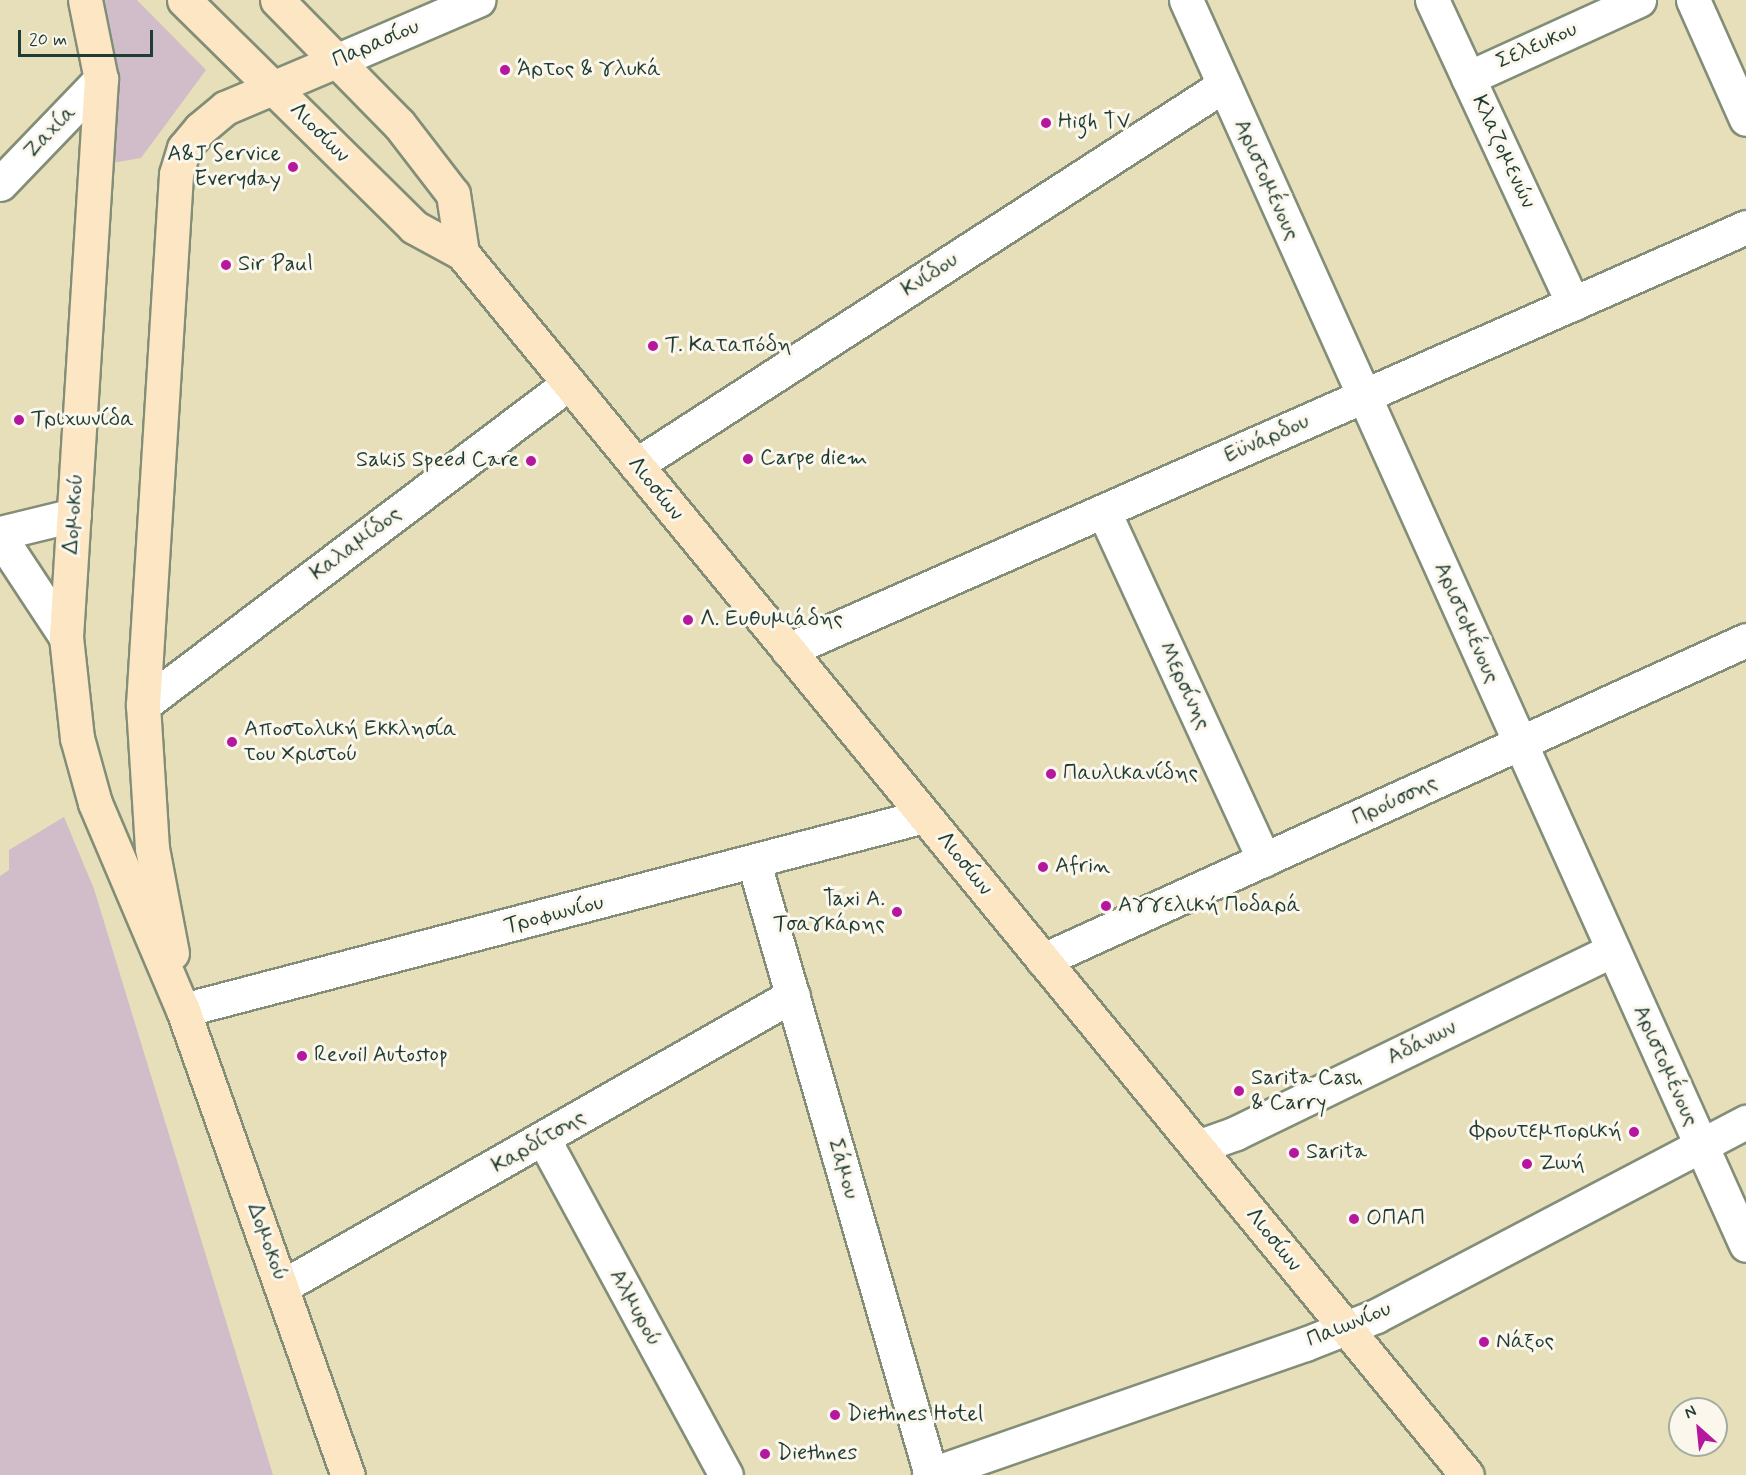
<!DOCTYPE html>
<html>
<head>
<meta charset="utf-8">
<style>
	body { margin:0 }
	#map { position:relative; width:1746px; height:1475px; overflow:hidden; background:#e6dfba; font-family:Mynerve,sans-serif }
	div>[style] { position:absolute }
	.industrial>* { inset:0; background:#d1bdca }
	.roads { filter:drop-shadow(2px 0 #828e77) drop-shadow(-2px 0 #828e77) drop-shadow(0 2px #828e77) drop-shadow(0 -2px #828e77) }
	.minor>* { height:33px; margin:-16.5px; padding:0 16.5px; transform-origin:16.5px; border-radius:16.5px; background:#fff }
	.tertiary>* { height:33px; margin:-16.5px; padding:0 16.5px; transform-origin:16.5px; border-radius:16.5px; background:#fff }
	.secondary>* { height:33px; margin:-16.5px; padding:0 16.5px; transform-origin:16.5px; border-radius:16.5px; background:#fce6c4 }
	.dots>* { width:16px; height:16px; translate:-50% -50%; box-sizing:border-box; border:3px solid #fbf7ec; border-radius:50% }
	span { translate:-50% -50%; white-space:nowrap; text-align:center; line-height:1.15; -webkit-text-stroke:6px #fbf7ec; paint-order:stroke }
	.street-label { font-size:22px; color:#1f3d34 }
	.poi-label { font-size:22px; color:#1f3d34 }
	.left { translate:0 -50%; text-align:left }
	.right { translate:-100% -50%; text-align:right }
	.north { position:absolute; left:1668px; top:1397px; width:60px; height:60px; box-sizing:border-box; background:#fbf7ec; border:2px solid #a3ada2; border-radius:50%; rotate:333deg; font-size:16px; font-weight:700; line-height:24px; text-align:center; color:#1f3d34 }
	.north::after { content:''; display:block; margin:auto; width:21px; height:27px; background:#b5179e; clip-path:polygon(50% 0,100% 100%,50% 72%,0 100%) }
	.scale { position:absolute; left:18px; top:30px; width:135px; height:27px; box-sizing:border-box; border:3px solid #1f3d34; border-top:0; padding-left:8px; font-size:18px; line-height:21px; white-space:nowrap; color:#1f3d34; -webkit-text-stroke:4px #fbf7ec; paint-order:stroke }
</style>
</head>
<body>
<div id="map">
	<div class="industrial">
		<i style="clip-path:polygon(105px 0,137px 0,206px 70px,141px 158px,106px 164px,112px 74px)"></i>
		<i style="clip-path:polygon(64px 817px,94px 889px,273px 1475px,0 1475px,0 876px,9px 870px,9px 850px)"></i>
	</div>
	<div class="roads">
		<div class="minor">
			<i style="left:1186px;top:0;width:1365px;rotate:65.78deg"></i>
			<i style="left:1432px;top:0;width:335px;rotate:65.1deg"></i>
			<i style="left:1693px;top:0;width:130px;rotate:66deg"></i>
			<i style="left:1468px;top:78px;width:188px;rotate:-24.5deg"></i>
			<i style="left:0;top:184px;width:146px;rotate:-46.1deg"></i>
			<i style="left:636px;top:465px;width:700px;rotate:-32.87deg"></i>
			<i style="left:1104px;top:512px;width:383px;rotate:65.3deg"></i>
			<i style="left:0;top:533px;width:76px;rotate:-13.7deg"></i>
			<i style="left:0;top:537px;width:120px;rotate:56.6deg"></i>
			<i style="left:788px;top:650px;width:1047px;rotate:-23.82deg"></i>
			<i style="left:143px;top:705px;width:534px;rotate:-37.08deg"></i>
			<i style="left:754px;top:863px;width:637px;rotate:73.87deg"></i>
			<i style="left:1043px;top:960px;width:772px;rotate:-24.47deg"></i>
			<i style="left:183px;top:1010px;width:766px;rotate:-14.67deg"></i>
			<i style="left:544px;top:1140px;width:381px;rotate:61.5deg"></i>
			<i style="left:1197px;top:1147px;width:41px;rotate:-19.7deg"></i>
			<i style="left:1236px;top:1133px;width:419px;rotate:-25.9deg"></i>
			<i style="left:283px;top:1286px;width:587px;rotate:-29.71deg"></i>
			<i style="left:929px;top:1475px;width:398px;rotate:-19.2deg"></i>
			<i style="left:1305px;top:1344px;width:76px;rotate:-21.5deg"></i>
			<i style="left:1376px;top:1316px;width:418px;rotate:-27.7deg"></i>
		</div>
		<div class="tertiary">
			<i style="left:336px;top:61px;width:155px;rotate:-23.2deg"></i>
		</div>
		<div class="secondary">
			<i style="left:85px;top:0;width:81px;rotate:78.6deg"></i>
			<i style="left:101px;top:79px;width:559px;rotate:93.59deg"></i>
			<i style="left:66px;top:637px;width:102px;rotate:83.8deg"></i>
			<i style="left:77px;top:738px;width:67px;rotate:74.5deg"></i>
			<i style="left:95px;top:803px;width:225px;rotate:67deg"></i>
			<i style="left:183px;top:1010px;width:493px;rotate:70.5deg"></i>
			<i style="left:184px;top:0;width:323px;rotate:44.6deg"></i>
			<i style="left:414px;top:227px;width:55px;rotate:28.4deg"></i>
			<i style="left:462px;top:253px;width:1582px;rotate:50.57deg"></i>
			<i style="left:277px;top:0;width:174px;rotate:45.5deg"></i>
			<i style="left:399px;top:124px;width:88px;rotate:52.4deg"></i>
			<i style="left:453px;top:194px;width:60px;rotate:81.3deg"></i>
			<i style="left:172px;top:953px;width:107px;rotate:-100.8deg"></i>
			<i style="left:152px;top:848px;width:143px;rotate:-93.6deg"></i>
			<i style="left:143px;top:705px;width:532px;rotate:-86.44deg"></i>
			<i style="left:176px;top:174px;width:27px;rotate:-73deg"></i>
			<i style="left:184px;top:148px;width:25px;rotate:-50deg"></i>
			<i style="left:200px;top:129px;width:33px;rotate:-40deg"></i>
			<i style="left:225px;top:108px;width:121px;rotate:-22.9deg"></i>
		</div>
	</div>
	<div class="dots">
		<i style="left:505px;top:70px;background:#b5179e"></i>
		<i style="left:1046px;top:123px;background:#b5179e"></i>
		<i style="left:293px;top:167px;background:#b5179e"></i>
		<i style="left:226px;top:265px;background:#b5179e"></i>
		<i style="left:653px;top:346px;background:#b5179e"></i>
		<i style="left:19px;top:420px;background:#b5179e"></i>
		<i style="left:748px;top:459px;background:#b5179e"></i>
		<i style="left:531px;top:461px;background:#b5179e"></i>
		<i style="left:688px;top:620px;background:#b5179e"></i>
		<i style="left:232px;top:742px;background:#b5179e"></i>
		<i style="left:1051px;top:774px;background:#b5179e"></i>
		<i style="left:1043px;top:867px;background:#b5179e"></i>
		<i style="left:1106px;top:906px;background:#b5179e"></i>
		<i style="left:897px;top:912px;background:#b5179e"></i>
		<i style="left:302px;top:1056px;background:#b5179e"></i>
		<i style="left:1239px;top:1091px;background:#b5179e"></i>
		<i style="left:1634px;top:1132px;background:#b5179e"></i>
		<i style="left:1294px;top:1153px;background:#b5179e"></i>
		<i style="left:1527px;top:1164px;background:#b5179e"></i>
		<i style="left:1354px;top:1219px;background:#b5179e"></i>
		<i style="left:1484px;top:1342px;background:#b5179e"></i>
		<i style="left:835px;top:1415px;background:#b5179e"></i>
		<i style="left:765px;top:1454px;background:#b5179e"></i>
	</div>
	<div class="street-label">
		<span style="left:376px;top:44px;rotate:-23deg">Παρασίου</span>
		<span style="left:1537px;top:46px;rotate:-24deg">Σελευκου</span>
		<span style="left:50px;top:132px;rotate:-46deg">Ζαχία</span>
		<span style="left:319px;top:133px;rotate:45deg">Λιοσίων</span>
		<span style="left:1503px;top:152px;rotate:65deg">Κλαζομενών</span>
		<span style="left:1266px;top:180px;rotate:66deg">Αριστομένους</span>
		<span style="left:930px;top:275px;rotate:-33deg">Κνίδου</span>
		<span style="left:1267px;top:439px;rotate:-24deg">Εϋνάρδου</span>
		<span style="left:655px;top:489px;rotate:51deg">Λιοσίων</span>
		<span style="left:74px;top:514px;rotate:-86deg">Δομοκού</span>
		<span style="left:356px;top:544px;rotate:-37deg">Καλαμίδος</span>
		<span style="left:1466px;top:623px;rotate:66deg">Αριστομένους</span>
		<span style="left:1184px;top:686px;rotate:65deg">Μερσίνης</span>
		<span style="left:1395px;top:801px;rotate:-25deg">Προύσσης</span>
		<span style="left:964px;top:864px;rotate:51deg">Λιοσίων</span>
		<span style="left:554px;top:915px;rotate:-14deg">Τροφωνίου</span>
		<span style="left:1422px;top:1043px;rotate:-26deg">Αδάνων</span>
		<span style="left:1665px;top:1066px;rotate:66deg">Αριστομένους</span>
		<span style="left:539px;top:1142px;rotate:-30deg">Καρδίτσης</span>
		<span style="left:843px;top:1169px;rotate:74deg">Σάμου</span>
		<span style="left:1273px;top:1240px;rotate:51deg">Λιοσίων</span>
		<span style="left:267px;top:1242px;rotate:70deg">Δομοκού</span>
		<span style="left:635px;top:1308px;rotate:61deg">Αλμυρού</span>
		<span style="left:1349px;top:1325px;rotate:-22deg">Παιωνίου</span>
	</div>
	<div class="poi-label">
		<span class="left" style="left:517px;top:70px">Άρτος &amp; γλυκά</span>
		<span class="left" style="left:1058px;top:123px">High TV</span>
		<span class="right" style="left:281px;top:167px">A&amp;J Service<br>Everyday</span>
		<span class="left" style="left:238px;top:265px">Sir Paul</span>
		<span class="left" style="left:665px;top:346px">Τ. Καταπόδη</span>
		<span class="left" style="left:31px;top:420px">Τριχωνίδα</span>
		<span class="left" style="left:760px;top:459px">Carpe diem</span>
		<span class="right" style="left:519px;top:461px">Sakis Speed Care</span>
		<span class="left" style="left:700px;top:620px">Λ. Ευθυμιάδης</span>
		<span class="left" style="left:244px;top:742px">Αποστολική Εκκλησία<br>του Χριστού</span>
		<span class="left" style="left:1063px;top:774px">Παυλικανίδης</span>
		<span class="left" style="left:1055px;top:867px">Afrin</span>
		<span class="right" style="left:885px;top:912px">Taxi Α.<br>Τσαγκάρης</span>
		<span class="left" style="left:1118px;top:906px">Αγγελική Ποδαρά</span>
		<span class="left" style="left:314px;top:1056px">Revoil Autostop</span>
		<span class="left" style="left:1251px;top:1091px">Sarita Cash<br>&amp; Carry</span>
		<span class="right" style="left:1622px;top:1132px">Φρουτεμπορική</span>
		<span class="left" style="left:1306px;top:1153px">Sarita</span>
		<span class="left" style="left:1539px;top:1164px">Ζωή</span>
		<span class="left" style="left:1366px;top:1219px">ΟΠΑΠ</span>
		<span class="left" style="left:1496px;top:1342px">Νάξος</span>
		<span class="left" style="left:847px;top:1415px">Diethnes Hotel</span>
		<span class="left" style="left:777px;top:1454px">Diethnes</span>
	</div>
	<div class="north">N</div>
	<div class="scale">20 m</div>
</div>
</body>
</html>
